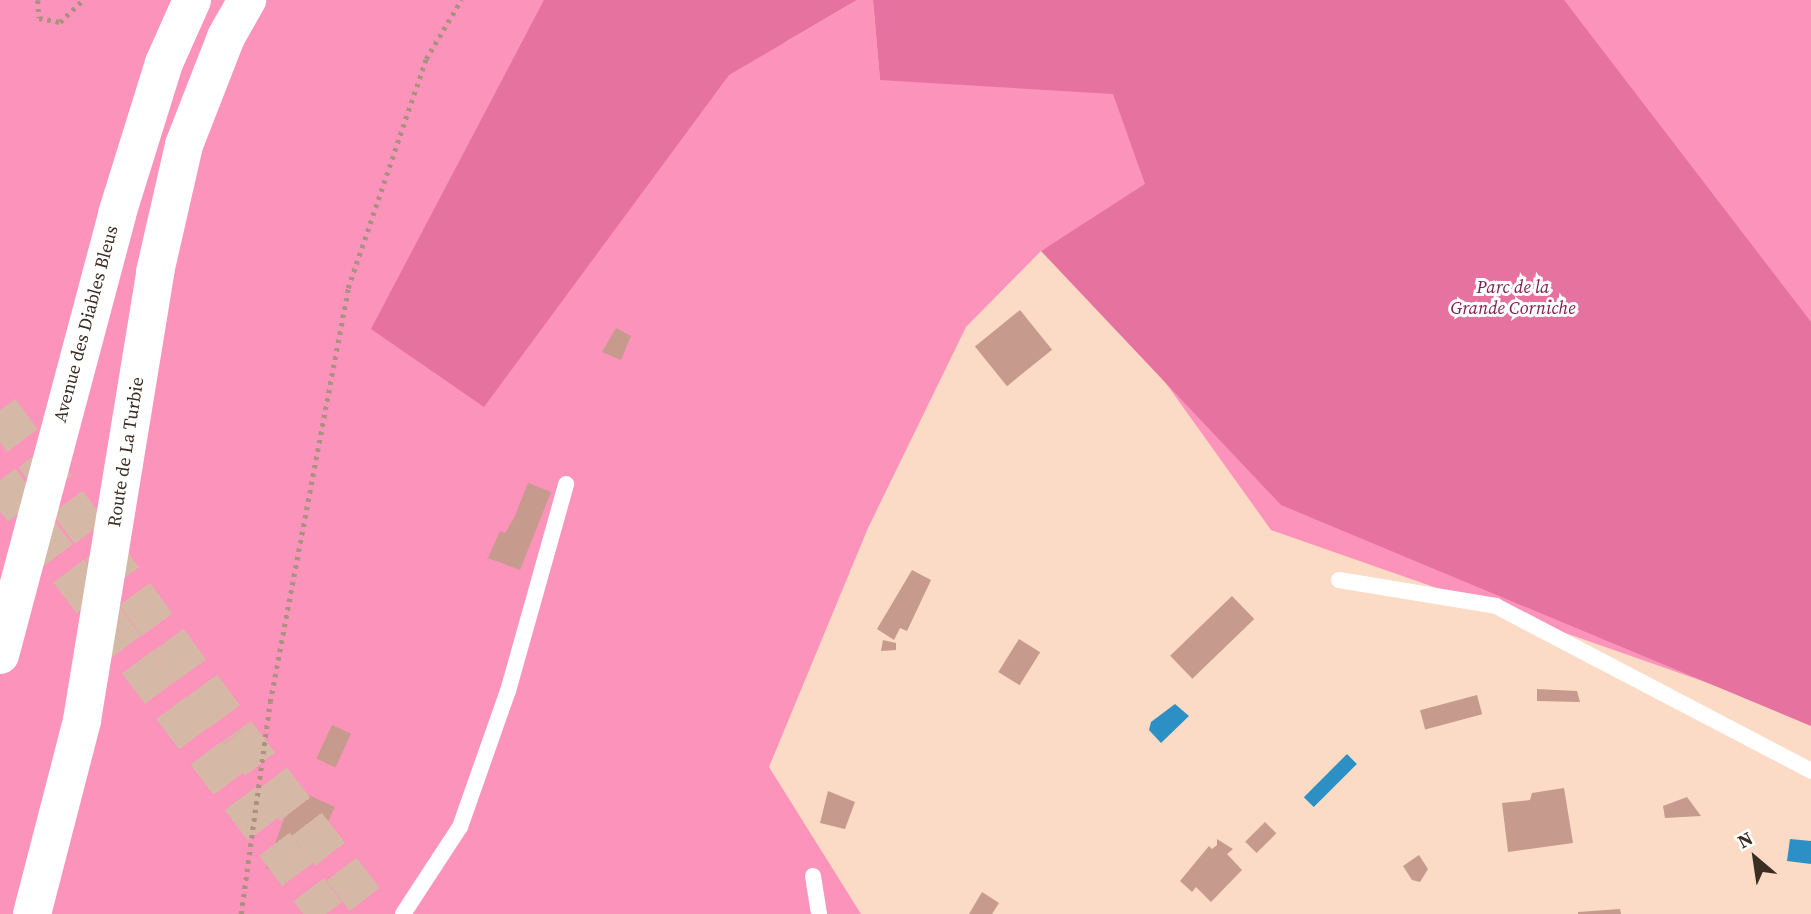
<!DOCTYPE html>
<html>
<head>
<meta charset="utf-8">
<style>
	body { margin:0 }
	#map { position:relative; width:1811px; height:914px; overflow:hidden; background:#fbdbc5; font-family:"Source Serif 4",serif }
	div>[style] { position:absolute }
	.green>* { inset:0; background:#fc93ba }
	.forest>* { inset:0; background:#e5729f }
	.water>* { inset:0; background:#2c90c5; transform-origin:0 0 }
	.building>* { inset:0; background:#c69a8d; transform-origin:0 0 }
	.highway-tunnel>* { height:38px; margin-top:-19px; transform-origin:0; background:repeating-linear-gradient(90deg,#d5b8a5 0 38px,transparent 0 57px) }
	.path>* { height:4.5px; margin-top:-2.25px; transform-origin:0; background:repeating-linear-gradient(90deg,#aa9180 0 3.5px,transparent 0 8.5px) }
	.lane>* { height:16px; margin:-8px; padding:0 8px; transform-origin:8px; border-radius:8px; background:#fff }
	.secondary>* { height:38px; margin:-19px; padding:0 19px; transform-origin:19px; border-radius:19px; background:#fff }
	span { translate:-50% -50%; white-space:nowrap; text-align:center; line-height:1.15; -webkit-text-stroke:6px #fff; paint-order:stroke }
	.park-label { font-size:18px; color:#851e4e; font-style:italic }
	.street-label { font-size:18px; color:#3c2d23 }
	.north { position:absolute; left:1720px; top:823px; width:70px; height:70px; -webkit-text-stroke:5px #fff; paint-order:stroke; rotate:331deg; font-size:19px; font-weight:700; line-height:28px; text-align:center; color:#3c2d23 }
	.north::after { content:''; display:block; margin:auto; width:24px; height:32px; background:#3c2d23; clip-path:polygon(50% 0,100% 100%,50% 72%,0 100%) }
</style>
</head>
<body>
<div id="map">
	<div class="green">
		<i style="clip-path:polygon(0 0,817px 0,784px 43px,857px 0,873px 0,880px 80px,892px 0,1811px 0,1811px 719px,1271px 530px,1062px 238px,1041px 251px,966px 327px,868px 528px,769px 767px,861px 914px,0 914px)"></i>
	</div>
	<div class="forest">
		<i style="clip-path:polygon(544px 0,857px 0,729px 75px,484px 407px,371px 329px)"></i>
		<i style="clip-path:polygon(873px 0,1564px 0,1811px 322px,1811px 726px,1281px 505px,1041px 251px,1145px 184px,1113px 94px,880px 80px)"></i>
	</div>
	<div class="water">
		<i style="clip-path:polygon(1175px 704px,1189px 716px,1161px 743px,1149px 730px,1151px 722px)"></i>
		<i style="left:1347px;top:754px;width:14px;height:61px;rotate:45deg"></i>
		<i style="clip-path:polygon(1790px 839px,1811px 841px,1811px 864px,1787px 861px)"></i>
	</div>
	<div class="building">
		<i style="left:1020px;top:310px;width:51px;height:58px;rotate:51deg"></i>
		<i style="clip-path:polygon(616px 328px,631px 336px,621px 360px,602px 352px)"></i>
		<i style="clip-path:polygon(528px 483px,551px 492px,520px 570px,488px 558px,500px 531px,505px 533px,514px 518px)"></i>
		<i style="clip-path:polygon(912px 570px,931px 580px,907px 631px,900px 628px,894px 640px,877px 629px)"></i>
		<i style="left:1232px;top:596px;width:32px;height:86px;rotate:46deg"></i>
		<i style="left:1019px;top:639px;width:25px;height:39px;rotate:32deg"></i>
		<i style="clip-path:polygon(883px 640px,896px 643px,896px 650px,881px 651px)"></i>
		<i style="clip-path:polygon(1537px 689px,1577px 691px,1580px 702px,1537px 701px)"></i>
		<i style="left:1477px;top:695px;width:20px;height:59px;rotate:75deg"></i>
		<i style="left:332px;top:725px;width:21px;height:37px;rotate:25deg"></i>
		<i style="clip-path:polygon(1564px 788px,1573px 843px,1508px 852px,1502px 803px,1530px 800px,1532px 793px)"></i>
		<i style="clip-path:polygon(295px 789px,335px 807px,326px 826px,319px 823px,306px 850px,296px 846px,283px 875px,266px 868px)"></i>
		<i style="clip-path:polygon(828px 791px,855px 802px,845px 829px,820px 823px)"></i>
		<i style="clip-path:polygon(1687px 797px,1701px 816px,1665px 818px,1663px 806px)"></i>
		<i style="left:1265px;top:822px;width:16px;height:28px;rotate:45deg"></i>
		<i style="clip-path:polygon(1217px 839px,1233px 849px,1227px 854px,1242px 870px,1211px 902px,1196px 887px,1192px 892px,1180px 881px,1209px 846px,1212px 849px,1217px 845px)"></i>
		<i style="clip-path:polygon(1419px 855px,1428px 869px,1420px 882px,1412px 880px,1403px 866px)"></i>
		<i style="clip-path:polygon(982px 892px,999px 903px,992px 914px,969px 914px)"></i>
		<i style="clip-path:polygon(1620px 909px,1621px 914px,1578px 914px,1578px 912px)"></i>
	</div>
	<div class="highway-tunnel">
		<i style="left:0;top:410px;width:401px;rotate:53.8deg"></i>
		<i style="left:237px;top:734px;width:227px;rotate:52.3deg"></i>
		<i style="left:0;top:480px;width:543px;rotate:53deg"></i>
	</div>
	<div class="path">
		<i style="left:38px;top:0;width:18px;rotate:87deg"></i>
		<i style="left:39px;top:18px;width:21px;rotate:11deg"></i>
		<i style="left:60px;top:22px;width:32px;rotate:-44deg"></i>
		<i style="left:241px;top:914px;width:214px;rotate:-82.2deg"></i>
		<i style="left:270px;top:702px;width:421px;rotate:-79.3deg"></i>
		<i style="left:348px;top:288px;width:242px;rotate:-71.2deg"></i>
		<i style="left:426px;top:59px;width:69px;rotate:-59.3deg"></i>
	</div>
	<div class="lane">
		<i style="left:1339px;top:580px;width:159px;rotate:9.4deg"></i>
		<i style="left:1496px;top:606px;width:356px;rotate:27.6deg"></i>
		<i style="left:813px;top:876px;width:38px;rotate:81deg"></i>
		<i style="left:403px;top:914px;width:104px;rotate:-56.8deg"></i>
		<i style="left:460px;top:827px;width:144px;rotate:-70.6deg"></i>
		<i style="left:508px;top:691px;width:215px;rotate:-74.3deg"></i>
	</div>
	<div class="secondary">
		<i style="left:0;top:655px;width:456px;rotate:-75.1deg"></i>
		<i style="left:117px;top:214px;width:158px;rotate:-72.7deg"></i>
		<i style="left:164px;top:63px;width:69px;rotate:-66deg"></i>
		<i style="left:32px;top:914px;width:200px;rotate:-75.5deg"></i>
		<i style="left:82px;top:720px;width:454px;rotate:-80.7deg"></i>
		<i style="left:155px;top:272px;width:130px;rotate:-77.1deg"></i>
		<i style="left:184px;top:145px;width:116px;rotate:-68.7deg"></i>
		<i style="left:226px;top:37px;width:43px;rotate:-60.4deg"></i>
	</div>
	<div class="park-label">
		<span style="left:1513px;top:298px">Parc de la<br>Grande Corniche</span>
	</div>
	<div class="street-label">
		<span style="left:86px;top:324px;rotate:-75deg">Avenue des Diables Bleus</span>
		<span style="left:126px;top:452px;rotate:-81deg">Route de La Turbie</span>
	</div>
	<div class="north">N</div>
</div>
</body>
</html>
